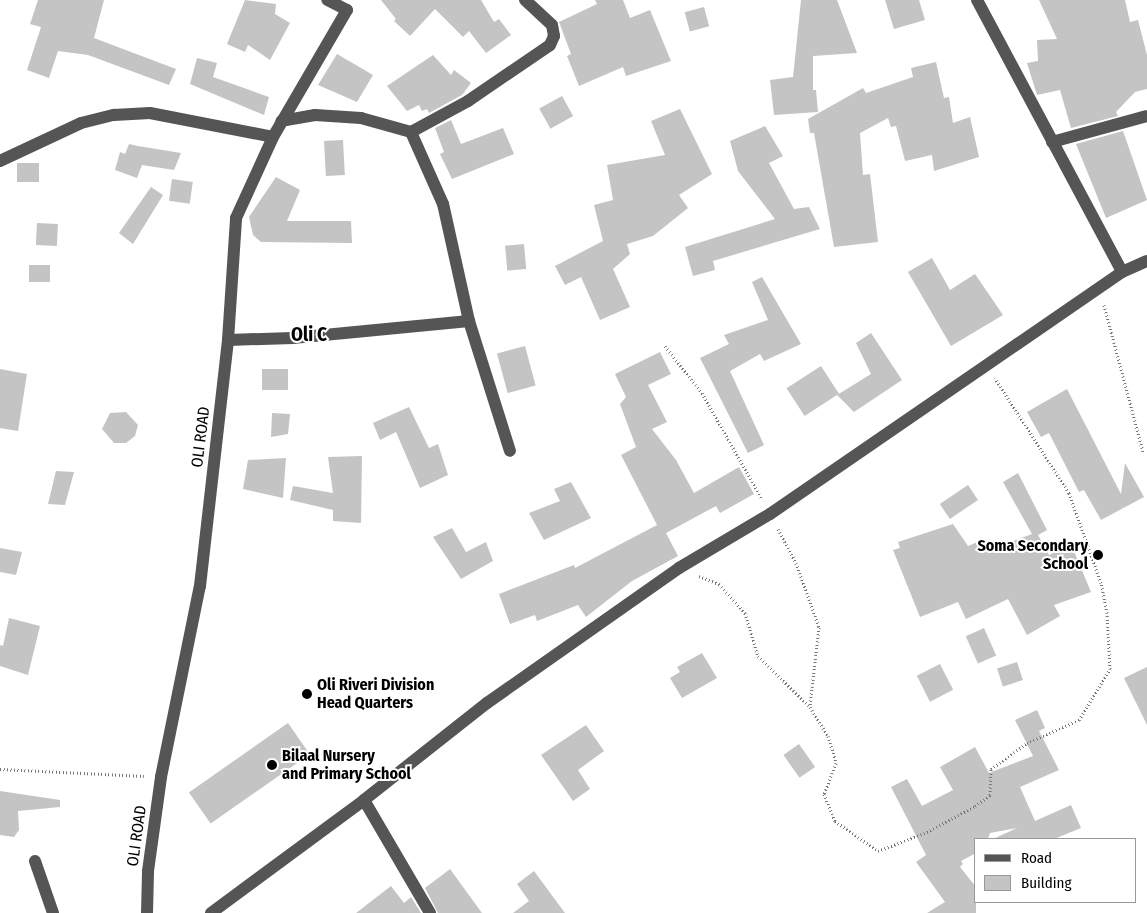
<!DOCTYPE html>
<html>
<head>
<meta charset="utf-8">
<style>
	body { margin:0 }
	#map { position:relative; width:1147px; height:913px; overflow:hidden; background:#fff; font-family:"Fira Sans Condensed",sans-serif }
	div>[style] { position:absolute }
	.building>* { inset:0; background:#c4c4c4; transform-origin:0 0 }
	.path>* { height:3px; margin-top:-1.5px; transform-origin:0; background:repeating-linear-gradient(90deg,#777 0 1px,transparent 0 3.5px) }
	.minor>* { height:12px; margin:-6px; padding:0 6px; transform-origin:6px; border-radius:6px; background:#555 }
	.dots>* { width:14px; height:14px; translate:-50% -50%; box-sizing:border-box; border:2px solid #fff; border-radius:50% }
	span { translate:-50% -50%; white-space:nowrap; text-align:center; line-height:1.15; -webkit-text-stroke:4px #fff; paint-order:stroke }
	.street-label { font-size:16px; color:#000 }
	.poi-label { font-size:16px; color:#000; font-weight:700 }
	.right { translate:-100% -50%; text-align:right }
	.left { translate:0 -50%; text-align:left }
	.quarter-label { font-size:19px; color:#000; font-weight:700 }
	.legend { position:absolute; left:974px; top:838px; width:162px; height:65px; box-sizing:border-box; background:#fff; border:1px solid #999; margin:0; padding:6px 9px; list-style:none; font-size:15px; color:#000 }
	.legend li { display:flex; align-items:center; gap:10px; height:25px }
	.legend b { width:25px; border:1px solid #999 }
</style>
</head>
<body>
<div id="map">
	<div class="building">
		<i style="clip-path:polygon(38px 0,104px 0,94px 38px,176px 69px,169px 85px,88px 55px,58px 51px,49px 78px,27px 70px,41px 27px,30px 24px)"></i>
		<i style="clip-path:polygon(245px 0,276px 4px,275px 14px,290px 23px,270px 60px,248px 45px,245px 52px,227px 44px)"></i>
		<i style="clip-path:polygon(381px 0,481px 0,494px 22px,499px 19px,511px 35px,486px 53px,469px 31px,463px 37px,435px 9px,410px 36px,394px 21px,396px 19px)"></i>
		<i style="clip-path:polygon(595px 0,623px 0,630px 18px,650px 10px,671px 61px,626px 76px,623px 67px,579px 86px,567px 56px,571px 54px,559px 22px,597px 4px)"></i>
		<i style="clip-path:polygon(801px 0,837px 0,857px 53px,813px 56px,813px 90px,816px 90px,818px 112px,774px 115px,770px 80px,793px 77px)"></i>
		<i style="clip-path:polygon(885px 0,919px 0,925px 20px,894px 29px)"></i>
		<i style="clip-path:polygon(1039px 0,1125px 0,1130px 22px,1138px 20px,1147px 55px,1147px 89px,1135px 92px,1116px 112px,1118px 116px,1071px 128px,1060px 90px,1037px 95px,1027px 63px,1038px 61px,1037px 40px,1057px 39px)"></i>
		<i style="left:704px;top:7px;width:20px;height:20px;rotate:75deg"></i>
		<i style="clip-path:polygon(337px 54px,373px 75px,357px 102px,318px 85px)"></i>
		<i style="clip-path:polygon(433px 55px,451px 75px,454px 70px,471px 83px,462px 95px,429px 113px,427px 109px,422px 111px,419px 105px,407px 111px,387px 86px)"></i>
		<i style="clip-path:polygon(197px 58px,217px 63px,213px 77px,269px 97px,264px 115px,190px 84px)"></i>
		<i style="clip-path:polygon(936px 62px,944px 98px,949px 97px,953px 123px,970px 117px,979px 157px,934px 171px,932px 155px,905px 161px,896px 126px,891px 127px,888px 118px,860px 133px,863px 175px,870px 174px,878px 242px,834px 247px,814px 133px,810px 133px,808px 119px,863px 88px,866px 93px,913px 77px,911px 68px)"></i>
		<i style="left:562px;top:96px;width:23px;height:26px;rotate:61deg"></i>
		<i style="clip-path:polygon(680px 109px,712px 174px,679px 195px,688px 208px,653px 236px,627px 244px,630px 254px,613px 269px,630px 307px,600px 320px,581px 277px,565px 285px,555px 266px,603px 241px,594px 205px,613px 200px,607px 165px,665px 155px,651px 121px)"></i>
		<i style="clip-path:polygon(451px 120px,461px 144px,503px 128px,514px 154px,452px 179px,440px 154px,444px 152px,435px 128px)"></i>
		<i style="clip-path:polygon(765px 126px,783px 156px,769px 163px,794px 209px,809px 207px,820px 229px,713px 261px,715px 270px,693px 276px,685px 247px,775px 219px,738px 171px,730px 141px)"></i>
		<i style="clip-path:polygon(1123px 131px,1147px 200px,1106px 218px,1076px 144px)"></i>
		<i style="left:343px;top:140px;width:35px;height:19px;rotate:87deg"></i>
		<i style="clip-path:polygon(129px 144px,138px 146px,181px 153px,174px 170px,142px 165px,137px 178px,115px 170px,120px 152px,125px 154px)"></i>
		<i style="left:17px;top:163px;width:22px;height:19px"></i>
		<i style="clip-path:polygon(276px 177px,300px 190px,287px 221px,351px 221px,352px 243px,261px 242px,253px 235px,249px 217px)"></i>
		<i style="left:172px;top:179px;width:21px;height:22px;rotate:8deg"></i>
		<i style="clip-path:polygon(151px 187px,163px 195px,133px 244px,119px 233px)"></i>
		<i style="left:37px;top:223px;width:21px;height:22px;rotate:3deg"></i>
		<i style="left:524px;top:244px;width:25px;height:19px;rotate:85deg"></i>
		<i style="clip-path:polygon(932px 258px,950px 290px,975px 274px,1003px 315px,951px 346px,908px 272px)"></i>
		<i style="left:29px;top:265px;width:21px;height:17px"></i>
		<i style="clip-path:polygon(762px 277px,801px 344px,764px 361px,760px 354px,730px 371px,764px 445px,748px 453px,700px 358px,729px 344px,724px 335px,768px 320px,752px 282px)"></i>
		<i style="clip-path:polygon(871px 333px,902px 380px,854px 412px,837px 395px,871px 374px,856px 343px)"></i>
		<i style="left:525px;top:346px;width:41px;height:29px;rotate:75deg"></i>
		<i style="clip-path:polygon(660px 352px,671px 374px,648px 385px,667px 422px,652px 429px,676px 460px,694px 493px,739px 467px,754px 494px,720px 513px,716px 506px,666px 533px,678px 556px,632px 581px,586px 617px,578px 605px,537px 621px,535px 615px,510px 624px,499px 594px,574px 565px,575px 568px,657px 525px,621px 455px,636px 447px,620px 404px,626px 397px,615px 374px)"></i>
		<i style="left:821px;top:366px;width:33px;height:41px;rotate:57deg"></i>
		<i style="clip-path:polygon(0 369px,27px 374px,18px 431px,0 428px)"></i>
		<i style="left:262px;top:369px;width:26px;height:21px"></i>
		<i style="clip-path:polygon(1067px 389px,1121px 494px,1125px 463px,1144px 497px,1101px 520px,1084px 490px,1079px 492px,1049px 433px,1041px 437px,1027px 412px)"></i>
		<i style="clip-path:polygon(409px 407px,429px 448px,438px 444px,448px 475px,420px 488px,396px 432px,380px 440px,373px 423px)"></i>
		<i style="clip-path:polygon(126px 412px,138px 425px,135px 436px,126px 443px,114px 443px,102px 429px,110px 413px)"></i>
		<i style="clip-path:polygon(272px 413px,290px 414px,288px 434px,271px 437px)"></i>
		<i style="clip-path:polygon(362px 456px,361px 523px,333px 521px,333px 510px,290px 500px,293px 486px,333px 493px,328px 457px)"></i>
		<i style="clip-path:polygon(286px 458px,283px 498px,243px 489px,248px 460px)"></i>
		<i style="clip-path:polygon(56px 471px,74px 472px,65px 505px,48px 504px)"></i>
		<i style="clip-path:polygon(1018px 473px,1047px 530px,1038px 535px,1049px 555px,1071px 544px,1091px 592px,1054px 605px,1060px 616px,1027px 635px,1008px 599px,966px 619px,958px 602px,920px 617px,893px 550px,900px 548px,898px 542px,953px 524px,968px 546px,985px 539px,989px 550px,1032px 534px,1003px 482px)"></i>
		<i style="clip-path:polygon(571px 482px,591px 518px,544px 540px,529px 513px,560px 501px,554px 489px)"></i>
		<i style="left:968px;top:485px;width:18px;height:34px;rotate:56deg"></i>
		<i style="clip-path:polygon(452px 528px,466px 552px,486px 542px,493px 561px,461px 579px,433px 537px)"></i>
		<i style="clip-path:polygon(0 548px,22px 552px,16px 575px,0 572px)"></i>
		<i style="clip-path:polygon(9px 618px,40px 626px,28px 675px,0 666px,0 645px,3px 646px)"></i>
		<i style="left:984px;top:628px;width:30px;height:20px;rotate:66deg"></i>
		<i style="clip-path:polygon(702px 653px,717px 678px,682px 698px,670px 678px,680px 672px,677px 667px)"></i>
		<i style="left:1017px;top:662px;width:19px;height:21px;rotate:72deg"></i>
		<i style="left:940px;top:664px;width:29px;height:26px;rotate:63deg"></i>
		<i style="clip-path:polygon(1147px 667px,1147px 725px,1124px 678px)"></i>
		<i style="clip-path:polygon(1037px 710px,1045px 728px,1039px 731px,1059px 770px,1020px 787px,1035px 821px,1071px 805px,1081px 828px,1054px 839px,993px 839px,1017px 828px,990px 833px,988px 839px,976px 839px,976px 853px,961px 861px,963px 864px,960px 867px,976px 887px,976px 913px,927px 913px,945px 902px,916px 862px,926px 855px,891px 787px,907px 779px,922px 806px,953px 790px,940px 767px,975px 747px,989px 773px,1033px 756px,1015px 720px)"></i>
		<i style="left:288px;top:723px;width:38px;height:121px;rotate:55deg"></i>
		<i style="clip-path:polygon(586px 725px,604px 751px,578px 770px,590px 789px,573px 801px,541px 755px)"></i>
		<i style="left:799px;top:744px;width:28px;height:19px;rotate:55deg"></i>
		<i style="clip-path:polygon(0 791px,60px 800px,60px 807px,18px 811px,19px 830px,14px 837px,0 835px)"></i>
		<i style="clip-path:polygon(450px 869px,482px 913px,438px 913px,425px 888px)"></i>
		<i style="clip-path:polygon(534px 871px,565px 913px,513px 913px,529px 901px,517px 884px)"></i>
		<i style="clip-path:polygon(391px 886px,404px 903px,411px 897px,421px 913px,356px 913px)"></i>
	</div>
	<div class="path">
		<i style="left:1104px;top:305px;width:152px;rotate:75.1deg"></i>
		<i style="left:665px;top:346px;width:60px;rotate:51.8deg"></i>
		<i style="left:702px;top:393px;width:122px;rotate:60.5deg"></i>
		<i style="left:778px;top:529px;width:38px;rotate:62deg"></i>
		<i style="left:796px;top:563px;width:68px;rotate:70.2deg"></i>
		<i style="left:819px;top:627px;width:80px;rotate:96.5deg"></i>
		<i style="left:699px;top:576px;width:22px;rotate:22deg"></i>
		<i style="left:719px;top:584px;width:39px;rotate:48deg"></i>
		<i style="left:745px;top:613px;width:45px;rotate:73.2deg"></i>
		<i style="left:758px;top:656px;width:73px;rotate:44.4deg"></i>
		<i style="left:810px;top:707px;width:34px;rotate:58deg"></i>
		<i style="left:828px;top:736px;width:28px;rotate:73deg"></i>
		<i style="left:836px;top:763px;width:33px;rotate:111deg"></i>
		<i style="left:824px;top:794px;width:29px;rotate:68deg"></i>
		<i style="left:835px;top:821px;width:52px;rotate:34.9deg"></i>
		<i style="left:878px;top:851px;width:53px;rotate:-21.2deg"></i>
		<i style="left:927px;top:832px;width:55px;rotate:-28.4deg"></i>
		<i style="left:975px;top:806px;width:19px;rotate:-36deg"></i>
		<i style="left:990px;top:795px;width:26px;rotate:-88deg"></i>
		<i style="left:991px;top:769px;width:44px;rotate:-35.8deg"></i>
		<i style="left:1027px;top:743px;width:57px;rotate:-23.9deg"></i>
		<i style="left:1079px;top:720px;width:60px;rotate:-58.7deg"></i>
		<i style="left:1110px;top:669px;width:56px;rotate:-93.1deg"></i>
		<i style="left:1107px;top:613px;width:31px;rotate:-101deg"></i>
		<i style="left:1101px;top:583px;width:96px;rotate:-109.6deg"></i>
		<i style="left:1069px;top:493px;width:137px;rotate:-122.8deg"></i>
		<i style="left:0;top:769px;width:144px;rotate:2.8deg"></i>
	</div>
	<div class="minor">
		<i style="left:977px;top:0;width:308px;rotate:61.9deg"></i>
		<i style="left:411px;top:132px;width:65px;rotate:-28.5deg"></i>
		<i style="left:468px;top:101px;width:99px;rotate:-34.3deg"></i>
		<i style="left:550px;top:45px;width:10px;rotate:-66deg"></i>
		<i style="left:554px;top:36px;width:11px;rotate:-100deg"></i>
		<i style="left:552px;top:25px;width:37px;rotate:-137deg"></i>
		<i style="left:1052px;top:142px;width:98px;rotate:-15.3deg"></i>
		<i style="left:0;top:161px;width:89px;rotate:-25.1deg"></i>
		<i style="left:81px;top:123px;width:34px;rotate:-14deg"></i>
		<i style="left:114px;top:115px;width:36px;rotate:-3deg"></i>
		<i style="left:150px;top:113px;width:125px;rotate:11deg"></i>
		<i style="left:469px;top:321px;width:136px;rotate:72.5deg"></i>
		<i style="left:228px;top:340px;width:65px;rotate:-1.8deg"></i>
		<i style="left:293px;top:338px;width:177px;rotate:-5.5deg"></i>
		<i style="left:469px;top:321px;width:120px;rotate:-102.5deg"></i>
		<i style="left:443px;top:204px;width:79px;rotate:-114deg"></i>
		<i style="left:411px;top:132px;width:52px;rotate:-164.4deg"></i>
		<i style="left:361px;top:118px;width:46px;rotate:-176.3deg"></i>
		<i style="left:315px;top:115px;width:34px;rotate:170deg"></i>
		<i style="left:364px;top:800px;width:131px;rotate:59.7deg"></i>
		<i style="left:35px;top:861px;width:55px;rotate:70.9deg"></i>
		<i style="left:147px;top:913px;width:42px;rotate:-88.6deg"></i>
		<i style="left:148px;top:871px;width:95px;rotate:-82.1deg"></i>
		<i style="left:161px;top:777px;width:195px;rotate:-78.5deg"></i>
		<i style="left:200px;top:586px;width:248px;rotate:-83.5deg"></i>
		<i style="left:228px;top:340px;width:122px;rotate:-86.2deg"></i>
		<i style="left:236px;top:218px;width:89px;rotate:-65.4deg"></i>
		<i style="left:273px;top:137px;width:147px;rotate:-59.8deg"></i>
		<i style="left:347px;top:10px;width:22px;rotate:-153deg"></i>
		<i style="left:211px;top:913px;width:190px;rotate:-36.4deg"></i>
		<i style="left:364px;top:800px;width:157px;rotate:-38.3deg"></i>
		<i style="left:487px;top:703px;width:235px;rotate:-35.1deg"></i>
		<i style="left:679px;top:568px;width:106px;rotate:-30.7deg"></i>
		<i style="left:770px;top:514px;width:427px;rotate:-34.5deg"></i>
		<i style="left:1122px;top:272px;width:27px;rotate:-24deg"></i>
	</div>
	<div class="dots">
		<i style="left:1098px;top:555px;background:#000"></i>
		<i style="left:307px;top:694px;background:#000"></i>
		<i style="left:272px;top:765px;background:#000"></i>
	</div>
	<div class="street-label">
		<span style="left:201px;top:437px;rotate:-83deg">OLI ROAD</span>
		<span style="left:137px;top:836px;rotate:-82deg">OLI ROAD</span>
	</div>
	<div class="poi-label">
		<span class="right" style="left:1088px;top:555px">Soma Secondary<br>School</span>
		<span class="left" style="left:317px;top:694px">Oli Riveri Division<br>Head Quarters</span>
		<span class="left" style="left:282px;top:765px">Bilaal Nursery<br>and Primary School</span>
	</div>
	<div class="quarter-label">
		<span style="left:309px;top:335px">Oli C</span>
	</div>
	<ul class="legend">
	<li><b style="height:6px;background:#555"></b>Road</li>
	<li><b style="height:14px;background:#c4c4c4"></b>Building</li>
	</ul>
</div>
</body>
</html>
